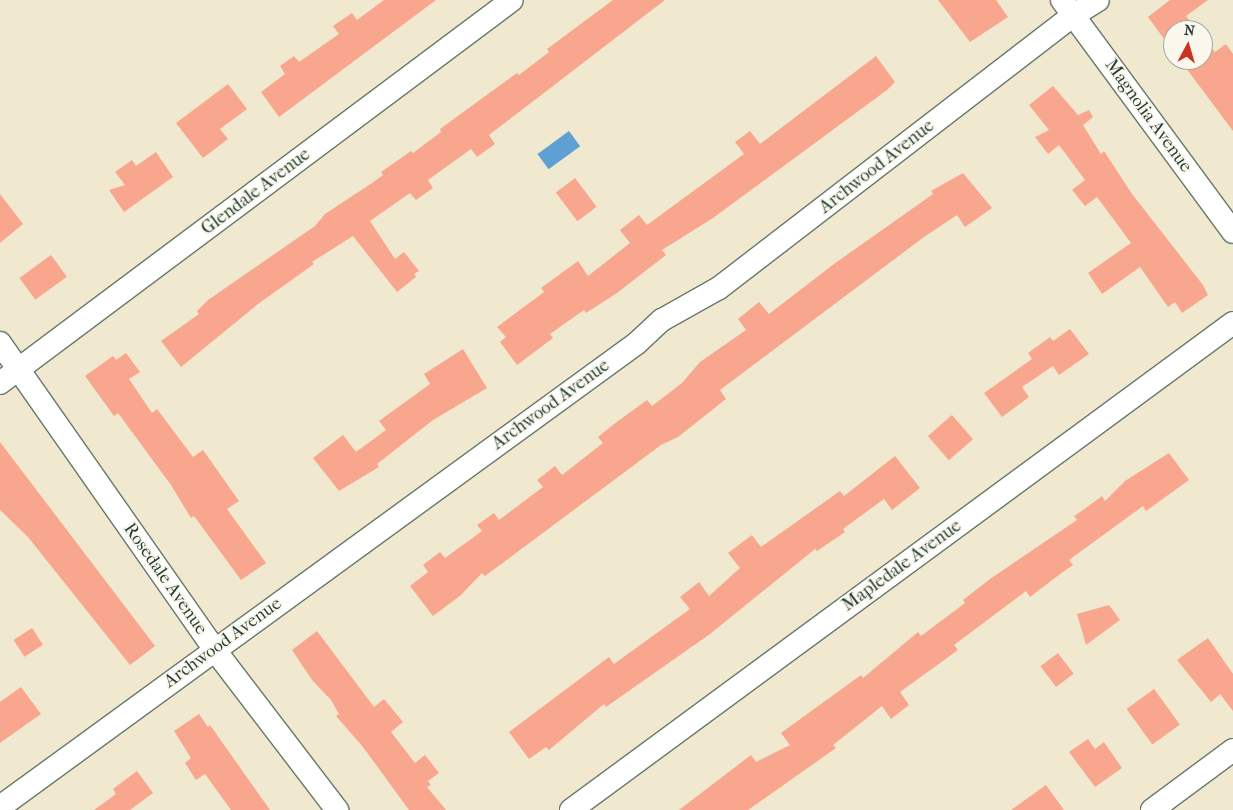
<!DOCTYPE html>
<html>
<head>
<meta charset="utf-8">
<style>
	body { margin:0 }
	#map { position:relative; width:1233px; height:810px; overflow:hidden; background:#f1e9cf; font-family:"IM FELL French Canon",serif }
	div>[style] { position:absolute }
	.water>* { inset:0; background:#5ea0d1; transform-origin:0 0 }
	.building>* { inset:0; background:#f9a68e; transform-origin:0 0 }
	.roads { filter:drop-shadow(1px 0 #68796a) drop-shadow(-1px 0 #68796a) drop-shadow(0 1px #68796a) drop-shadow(0 -1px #68796a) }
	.minor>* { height:22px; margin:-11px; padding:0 11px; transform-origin:11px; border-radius:11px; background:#fff }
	span { translate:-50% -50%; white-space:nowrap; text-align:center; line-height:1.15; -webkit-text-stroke:4px #fbf7ec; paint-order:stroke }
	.street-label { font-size:18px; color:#1f3d34 }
	.north { position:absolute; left:1163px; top:20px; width:50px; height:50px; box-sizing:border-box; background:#fbf7ec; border:1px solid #a3ada2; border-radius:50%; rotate:6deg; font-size:14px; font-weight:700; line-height:20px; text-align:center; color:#1f3d34 }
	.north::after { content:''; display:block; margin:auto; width:18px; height:22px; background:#c8321e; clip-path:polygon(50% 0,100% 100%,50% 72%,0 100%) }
</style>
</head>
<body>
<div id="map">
	<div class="water">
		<i style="left:569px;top:131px;width:19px;height:39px;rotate:54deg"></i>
	</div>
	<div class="building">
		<i style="clip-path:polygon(384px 0,436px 0,279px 117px,261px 92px,285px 74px,280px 66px,294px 56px,299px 62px,339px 34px,333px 26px,352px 13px,357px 20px)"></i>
		<i style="clip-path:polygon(613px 0,665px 0,489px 135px,495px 144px,477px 157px,471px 149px,428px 180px,433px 188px,416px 200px,410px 193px,370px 221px,395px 259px,404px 252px,419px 271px,414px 274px,416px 277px,397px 292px,353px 236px,312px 262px,314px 264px,258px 304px,181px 367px,161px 341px,199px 314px,197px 311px,208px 300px,315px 226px,325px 214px,372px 183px,383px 175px,381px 172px,411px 151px,413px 153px,441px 132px,440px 129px,517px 73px,519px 75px,549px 52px,547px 49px)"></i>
		<i style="clip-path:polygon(938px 0,996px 0,1008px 17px,970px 42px)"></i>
		<i style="clip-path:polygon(1170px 0,1208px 0,1186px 16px,1197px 30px,1173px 30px,1173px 51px,1148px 17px)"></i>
		<i style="clip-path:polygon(1203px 38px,1215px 52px,1226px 44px,1233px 54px,1233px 131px,1180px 60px,1203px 60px)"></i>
		<i style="clip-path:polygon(876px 56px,895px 82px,887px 90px,713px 218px,662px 250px,666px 255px,617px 293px,586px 313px,584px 310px,550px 334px,553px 338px,517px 365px,500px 342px,506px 337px,497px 327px,544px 292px,541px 288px,578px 261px,588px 276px,630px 243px,620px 230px,639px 215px,647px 225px,744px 154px,735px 142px,750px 131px,760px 144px)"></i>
		<i style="clip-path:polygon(228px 84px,247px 109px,220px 129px,228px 139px,203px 158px,176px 123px)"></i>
		<i style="clip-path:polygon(1053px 86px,1078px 115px,1089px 110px,1093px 117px,1083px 125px,1101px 154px,1104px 151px,1132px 194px,1203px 285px,1208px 295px,1182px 313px,1175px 302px,1168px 307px,1140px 267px,1102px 294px,1088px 273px,1131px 243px,1097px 197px,1085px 206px,1072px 190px,1085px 180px,1059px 145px,1048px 154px,1035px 137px,1049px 130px,1029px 105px)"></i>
		<i style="clip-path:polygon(156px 152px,173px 177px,124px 212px,109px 190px,125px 185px,115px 172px,132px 160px,136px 166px)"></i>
		<i style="clip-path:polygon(963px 173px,992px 208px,965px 227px,957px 215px,924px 237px,720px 390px,726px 399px,678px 437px,661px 445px,485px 576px,482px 573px,461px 595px,433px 616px,410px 586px,428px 572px,423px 565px,440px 552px,445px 558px,482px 531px,477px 525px,494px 513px,499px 520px,543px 487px,537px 480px,555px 466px,562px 475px,603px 443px,598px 437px,614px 424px,647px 400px,652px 406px,682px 383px,700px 362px,746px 330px,738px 319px,759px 302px,769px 314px,834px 264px,933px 194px,931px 191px)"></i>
		<i style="left:575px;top:178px;width:36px;height:24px;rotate:53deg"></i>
		<i style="clip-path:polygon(0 194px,23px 224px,0 243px)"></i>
		<i style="left:51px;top:255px;width:27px;height:39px;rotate:54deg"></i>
		<i style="clip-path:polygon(1070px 329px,1089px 354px,1059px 375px,1053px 366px,1022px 387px,1029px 397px,1002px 417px,984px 393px,1032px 359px,1028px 353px,1050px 337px,1053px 341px)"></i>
		<i style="clip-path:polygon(463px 349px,487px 388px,433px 420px,377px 464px,379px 467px,339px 491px,313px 458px,343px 435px,356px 452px,386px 430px,379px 421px,430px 384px,424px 374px)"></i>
		<i style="clip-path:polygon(126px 353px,140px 372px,129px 379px,152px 413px,157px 409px,193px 457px,203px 450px,239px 501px,227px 509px,266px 563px,241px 580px,194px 516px,191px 518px,171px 485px,118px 413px,114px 416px,85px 376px,113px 356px,116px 360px)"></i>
		<i style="left:952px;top:415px;width:32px;height:32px;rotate:49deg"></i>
		<i style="clip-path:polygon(0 442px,155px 646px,130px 665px,28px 537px,0 510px)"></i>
		<i style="clip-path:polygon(1169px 453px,1189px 480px,1146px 511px,1143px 506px,1069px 560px,1073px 565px,1060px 574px,1030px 597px,1026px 591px,954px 645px,958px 650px,900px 692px,909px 705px,891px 719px,882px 706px,833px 745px,836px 748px,748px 810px,679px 810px,751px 755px,756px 762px,790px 745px,781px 733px,861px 675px,863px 678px,918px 632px,921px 636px,965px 603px,963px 600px,990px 579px,1077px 520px,1074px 516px,1083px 510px,1102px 496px,1105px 501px,1125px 481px)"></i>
		<i style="clip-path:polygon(895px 456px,920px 488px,892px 510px,884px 499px,843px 529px,845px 532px,817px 551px,815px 549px,710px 634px,606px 707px,604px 704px,549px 750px,546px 747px,529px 759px,509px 732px,609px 657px,614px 664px,690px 609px,680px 597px,699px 582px,709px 596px,740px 568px,728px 553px,752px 535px,761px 547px,840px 491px,844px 496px)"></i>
		<i style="clip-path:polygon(1109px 605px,1120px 620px,1086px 645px,1077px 614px)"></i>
		<i style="left:32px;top:628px;width:20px;height:22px;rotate:57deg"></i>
		<i style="clip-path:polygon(317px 631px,374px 707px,384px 699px,403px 722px,391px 732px,415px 763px,425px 755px,439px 773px,428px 781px,431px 785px,427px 787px,446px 810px,409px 810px,363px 747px,336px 716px,339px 714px,331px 700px,312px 680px,292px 650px)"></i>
		<i style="clip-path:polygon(1208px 638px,1233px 674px,1233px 711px,1220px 694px,1211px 702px,1177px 660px)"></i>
		<i style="left:1058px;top:653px;width:26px;height:22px;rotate:53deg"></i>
		<i style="clip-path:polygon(21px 687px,41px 714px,0 743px,0 702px)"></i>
		<i style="left:1154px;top:689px;width:44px;height:34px;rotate:54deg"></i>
		<i style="clip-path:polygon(199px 714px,208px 727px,210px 725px,270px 810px,231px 810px,205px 774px,196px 780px,185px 763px,191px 758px,174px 731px)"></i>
		<i style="clip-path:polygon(1088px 739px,1095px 749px,1104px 742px,1122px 768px,1095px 787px,1069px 752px)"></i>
		<i style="clip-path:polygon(137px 771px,153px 793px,130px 810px,94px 810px,116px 794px,113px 789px)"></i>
		<i style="clip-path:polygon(1046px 785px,1064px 810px,1011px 810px)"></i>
	</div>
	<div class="roads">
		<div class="minor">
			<i style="left:1062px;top:0;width:288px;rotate:53.6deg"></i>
			<i style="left:0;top:343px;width:373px;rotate:55deg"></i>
			<i style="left:214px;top:649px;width:203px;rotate:52.6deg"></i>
			<i style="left:0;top:383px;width:639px;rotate:-36.8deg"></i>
			<i style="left:0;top:807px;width:788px;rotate:-36.07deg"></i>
			<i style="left:637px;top:343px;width:34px;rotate:-43deg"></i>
			<i style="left:662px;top:320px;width:65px;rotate:-29.3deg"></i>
			<i style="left:719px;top:288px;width:448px;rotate:-37.6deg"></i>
			<i style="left:1074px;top:15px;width:28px;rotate:-32deg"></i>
			<i style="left:571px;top:810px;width:822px;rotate:-36.34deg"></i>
			<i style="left:1152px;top:810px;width:101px;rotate:-36.5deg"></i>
		</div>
	</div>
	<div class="street-label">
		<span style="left:1148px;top:116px;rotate:54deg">Magnolia Avenue</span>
		<span style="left:877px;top:167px;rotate:-38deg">Archwood Avenue</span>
		<span style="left:256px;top:192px;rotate:-37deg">Glendale Avenue</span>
		<span style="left:551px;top:405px;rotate:-36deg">Archwood Avenue</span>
		<span style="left:902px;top:566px;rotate:-36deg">Mapledale Avenue</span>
		<span style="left:165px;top:579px;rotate:55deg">Rosedale Avenue</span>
		<span style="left:223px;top:643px;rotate:-36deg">Archwood Avenue</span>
	</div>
	<div class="north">N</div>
</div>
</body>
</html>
